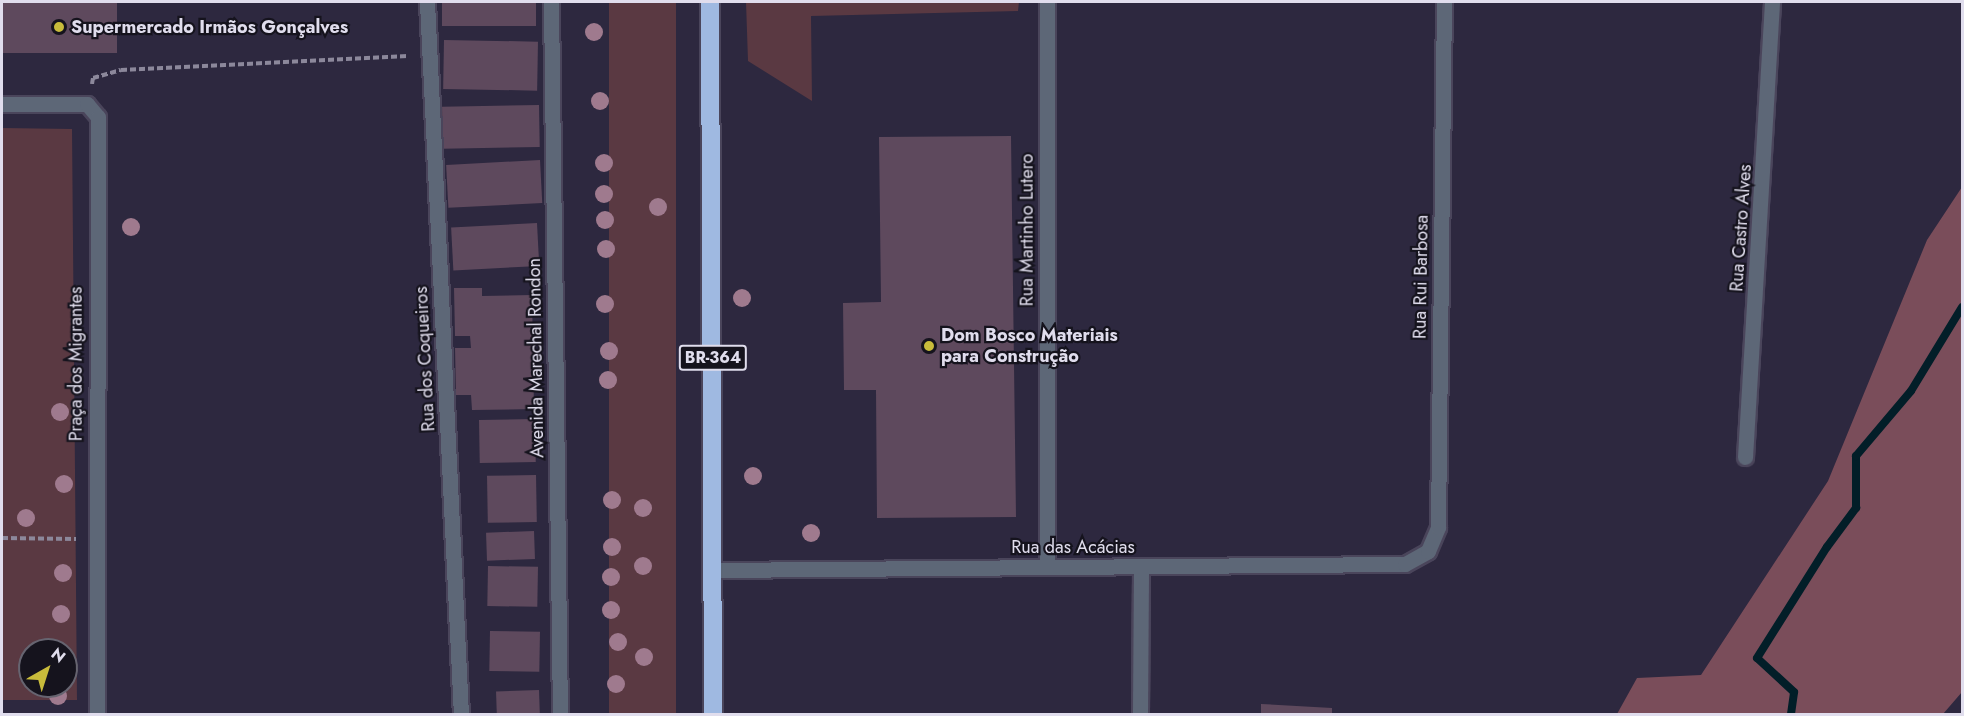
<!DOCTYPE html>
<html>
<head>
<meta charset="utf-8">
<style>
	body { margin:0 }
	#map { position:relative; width:1964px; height:716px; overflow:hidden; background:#2d283f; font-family:Jost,sans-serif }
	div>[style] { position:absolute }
	.green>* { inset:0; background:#5a3942; transform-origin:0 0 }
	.forest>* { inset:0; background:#7a4d5a }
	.stream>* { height:8px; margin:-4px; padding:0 4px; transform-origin:4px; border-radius:4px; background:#021e28 }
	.building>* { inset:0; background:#5e495d; transform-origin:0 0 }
	.path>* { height:4px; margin-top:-2px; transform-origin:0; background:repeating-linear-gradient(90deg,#8c889b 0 6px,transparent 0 9px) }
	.roads { filter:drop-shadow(2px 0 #4a455b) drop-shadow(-2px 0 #4a455b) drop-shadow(0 2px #4a455b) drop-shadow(0 -2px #4a455b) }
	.lane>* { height:15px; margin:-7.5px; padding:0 7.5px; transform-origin:7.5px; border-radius:7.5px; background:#5d6777 }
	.street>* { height:15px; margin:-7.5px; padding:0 7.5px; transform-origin:7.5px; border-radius:7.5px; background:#5d6777 }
	.highway>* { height:18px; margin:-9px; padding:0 9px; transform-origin:9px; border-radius:9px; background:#9fb9e1 }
	.trees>* { width:18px; height:18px; margin:-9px; border-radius:50%; background:#9f7a8e }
	.dots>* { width:16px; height:16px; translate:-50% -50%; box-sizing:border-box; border:3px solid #15131d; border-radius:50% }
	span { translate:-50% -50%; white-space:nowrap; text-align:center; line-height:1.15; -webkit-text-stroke:4.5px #15131d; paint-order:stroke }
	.shield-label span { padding:2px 4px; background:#15131d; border:2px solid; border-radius:4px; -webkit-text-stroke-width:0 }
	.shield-label { font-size:16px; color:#e0dded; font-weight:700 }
	.poi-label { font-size:18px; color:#e0dded; font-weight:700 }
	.left { translate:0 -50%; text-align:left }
	.street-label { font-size:18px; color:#e0dded }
	.frame { position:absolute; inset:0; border:3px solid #e0dded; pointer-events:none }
	.north { position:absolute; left:18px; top:638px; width:60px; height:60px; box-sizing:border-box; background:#15131d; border:2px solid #666470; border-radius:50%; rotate:39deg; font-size:16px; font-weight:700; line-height:24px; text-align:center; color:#e0dded }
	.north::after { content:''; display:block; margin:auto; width:21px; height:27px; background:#c8bb3b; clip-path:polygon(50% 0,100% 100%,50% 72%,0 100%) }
</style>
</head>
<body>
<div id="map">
	<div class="green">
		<i style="left:609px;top:2px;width:67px;height:712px"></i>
		<i style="clip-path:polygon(746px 2px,1019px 2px,1018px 11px,811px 16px,812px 101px,748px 61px)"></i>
		<i style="clip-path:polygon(evenodd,2px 128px,72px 129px,77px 700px,2px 700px,2px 128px,30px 650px,66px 650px,66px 686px,30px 686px,30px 650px)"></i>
	</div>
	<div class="forest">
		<i style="clip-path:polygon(1962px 187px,1962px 692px,1943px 714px,1617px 714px,1637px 678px,1701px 675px,1828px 481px,1927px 240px)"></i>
	</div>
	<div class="stream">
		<i style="left:1791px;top:714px;width:22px;rotate:-82deg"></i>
		<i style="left:1794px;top:692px;width:50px;rotate:-137.4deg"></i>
		<i style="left:1757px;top:658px;width:131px;rotate:-57.8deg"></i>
		<i style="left:1827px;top:547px;width:49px;rotate:-53.4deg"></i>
		<i style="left:1856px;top:508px;width:52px;rotate:-90deg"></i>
		<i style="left:1856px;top:456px;width:85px;rotate:-49.8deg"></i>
		<i style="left:1911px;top:391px;width:98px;rotate:-58.7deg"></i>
	</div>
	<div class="building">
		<i style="left:2px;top:2px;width:115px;height:51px"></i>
		<i style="left:442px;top:2px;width:94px;height:24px"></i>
		<i style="left:444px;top:40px;width:94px;height:49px;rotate:1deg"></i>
		<i style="left:539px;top:105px;width:42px;height:97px;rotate:89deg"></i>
		<i style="clip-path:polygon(1011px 136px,1016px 517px,877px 518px,876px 390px,844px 390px,843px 303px,881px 302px,879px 137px)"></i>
		<i style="left:540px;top:160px;width:43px;height:94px;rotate:87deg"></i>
		<i style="left:537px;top:223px;width:43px;height:86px;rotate:87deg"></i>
		<i style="clip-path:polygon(454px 288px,482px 288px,482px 296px,532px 295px,534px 409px,472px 410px,471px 395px,456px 395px,455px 348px,471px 348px,470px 336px,455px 336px)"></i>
		<i style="left:535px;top:419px;width:43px;height:56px;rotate:89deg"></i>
		<i style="left:536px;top:475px;width:47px;height:49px;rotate:89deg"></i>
		<i style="left:534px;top:531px;width:28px;height:48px;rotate:88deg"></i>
		<i style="left:488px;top:566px;width:50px;height:40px;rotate:1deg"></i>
		<i style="left:490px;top:631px;width:50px;height:40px;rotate:1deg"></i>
		<i style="left:539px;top:690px;width:24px;height:43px;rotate:88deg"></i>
		<i style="clip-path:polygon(1261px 704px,1332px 708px,1332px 714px,1261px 714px)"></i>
	</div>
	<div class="path">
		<i style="left:92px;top:84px;width:6px;rotate:-81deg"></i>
		<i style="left:93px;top:78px;width:29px;rotate:-16deg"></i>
		<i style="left:121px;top:70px;width:287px;rotate:-2.8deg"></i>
		<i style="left:2px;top:538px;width:74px;rotate:0.8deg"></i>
	</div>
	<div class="roads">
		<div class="lane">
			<i style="left:1140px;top:714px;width:147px;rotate:-89.6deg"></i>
		</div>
		<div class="street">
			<i style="left:427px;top:2px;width:713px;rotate:87.27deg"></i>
			<i style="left:551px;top:2px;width:712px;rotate:89.28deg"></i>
			<i style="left:1047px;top:2px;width:564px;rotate:90deg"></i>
			<i style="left:2px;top:104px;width:85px"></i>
			<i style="left:87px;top:104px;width:17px;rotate:50deg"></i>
			<i style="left:98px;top:117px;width:597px;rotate:90.1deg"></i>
			<i style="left:1745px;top:457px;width:456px;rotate:-86.6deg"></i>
			<i style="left:714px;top:570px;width:691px;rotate:-0.5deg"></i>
			<i style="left:1405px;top:564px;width:26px;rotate:-29deg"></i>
			<i style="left:1428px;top:551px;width:26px;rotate:-67deg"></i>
			<i style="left:1438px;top:527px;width:525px;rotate:-89.35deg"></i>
		</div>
		<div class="highway">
			<i style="left:710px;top:2px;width:712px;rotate:89.76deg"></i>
		</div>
	</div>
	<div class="trees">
		<i style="left:594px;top:32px"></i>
		<i style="left:600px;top:101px"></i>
		<i style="left:604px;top:163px"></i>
		<i style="left:604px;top:194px"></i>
		<i style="left:658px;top:207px"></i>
		<i style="left:605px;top:220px"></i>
		<i style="left:131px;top:227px"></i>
		<i style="left:606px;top:249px"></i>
		<i style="left:742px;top:298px"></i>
		<i style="left:605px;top:304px"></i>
		<i style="left:609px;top:351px"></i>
		<i style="left:608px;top:380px"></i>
		<i style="left:60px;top:412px"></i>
		<i style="left:753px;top:476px"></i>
		<i style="left:64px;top:484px"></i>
		<i style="left:612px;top:500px"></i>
		<i style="left:643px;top:508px"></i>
		<i style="left:26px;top:518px"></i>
		<i style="left:811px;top:533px"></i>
		<i style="left:612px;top:547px"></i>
		<i style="left:643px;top:566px"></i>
		<i style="left:63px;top:573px"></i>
		<i style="left:611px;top:577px"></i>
		<i style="left:611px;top:610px"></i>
		<i style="left:61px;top:614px"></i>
		<i style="left:618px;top:642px"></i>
		<i style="left:644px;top:657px"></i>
		<i style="left:616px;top:684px"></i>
		<i style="left:58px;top:696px"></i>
	</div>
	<div class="dots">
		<i style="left:59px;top:27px;background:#c8bb3b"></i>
		<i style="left:929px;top:346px;background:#c8bb3b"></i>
	</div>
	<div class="shield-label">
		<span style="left:713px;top:358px">BR-364</span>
	</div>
	<div class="poi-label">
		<span class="left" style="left:71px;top:27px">Supermercado Irmãos Gonçalves</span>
		<span class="left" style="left:941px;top:346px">Dom Bosco Materiais<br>para Construção</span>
	</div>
	<div class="street-label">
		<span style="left:1741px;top:228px;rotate:-86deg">Rua Castro Alves</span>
		<span style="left:1027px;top:230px;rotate:-90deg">Rua Martinho Lutero</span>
		<span style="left:1421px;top:277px;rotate:-89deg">Rua Rui Barbosa</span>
		<span style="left:536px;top:358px;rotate:-91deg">Avenida Marechal Rondon</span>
		<span style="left:425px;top:359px;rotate:-93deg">Rua dos Coqueiros</span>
		<span style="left:76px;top:364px;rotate:-90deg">Praça dos Migrantes</span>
		<span style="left:1073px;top:547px">Rua das Acácias</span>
	</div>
	<div class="frame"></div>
	<div class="north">N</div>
</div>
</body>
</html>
